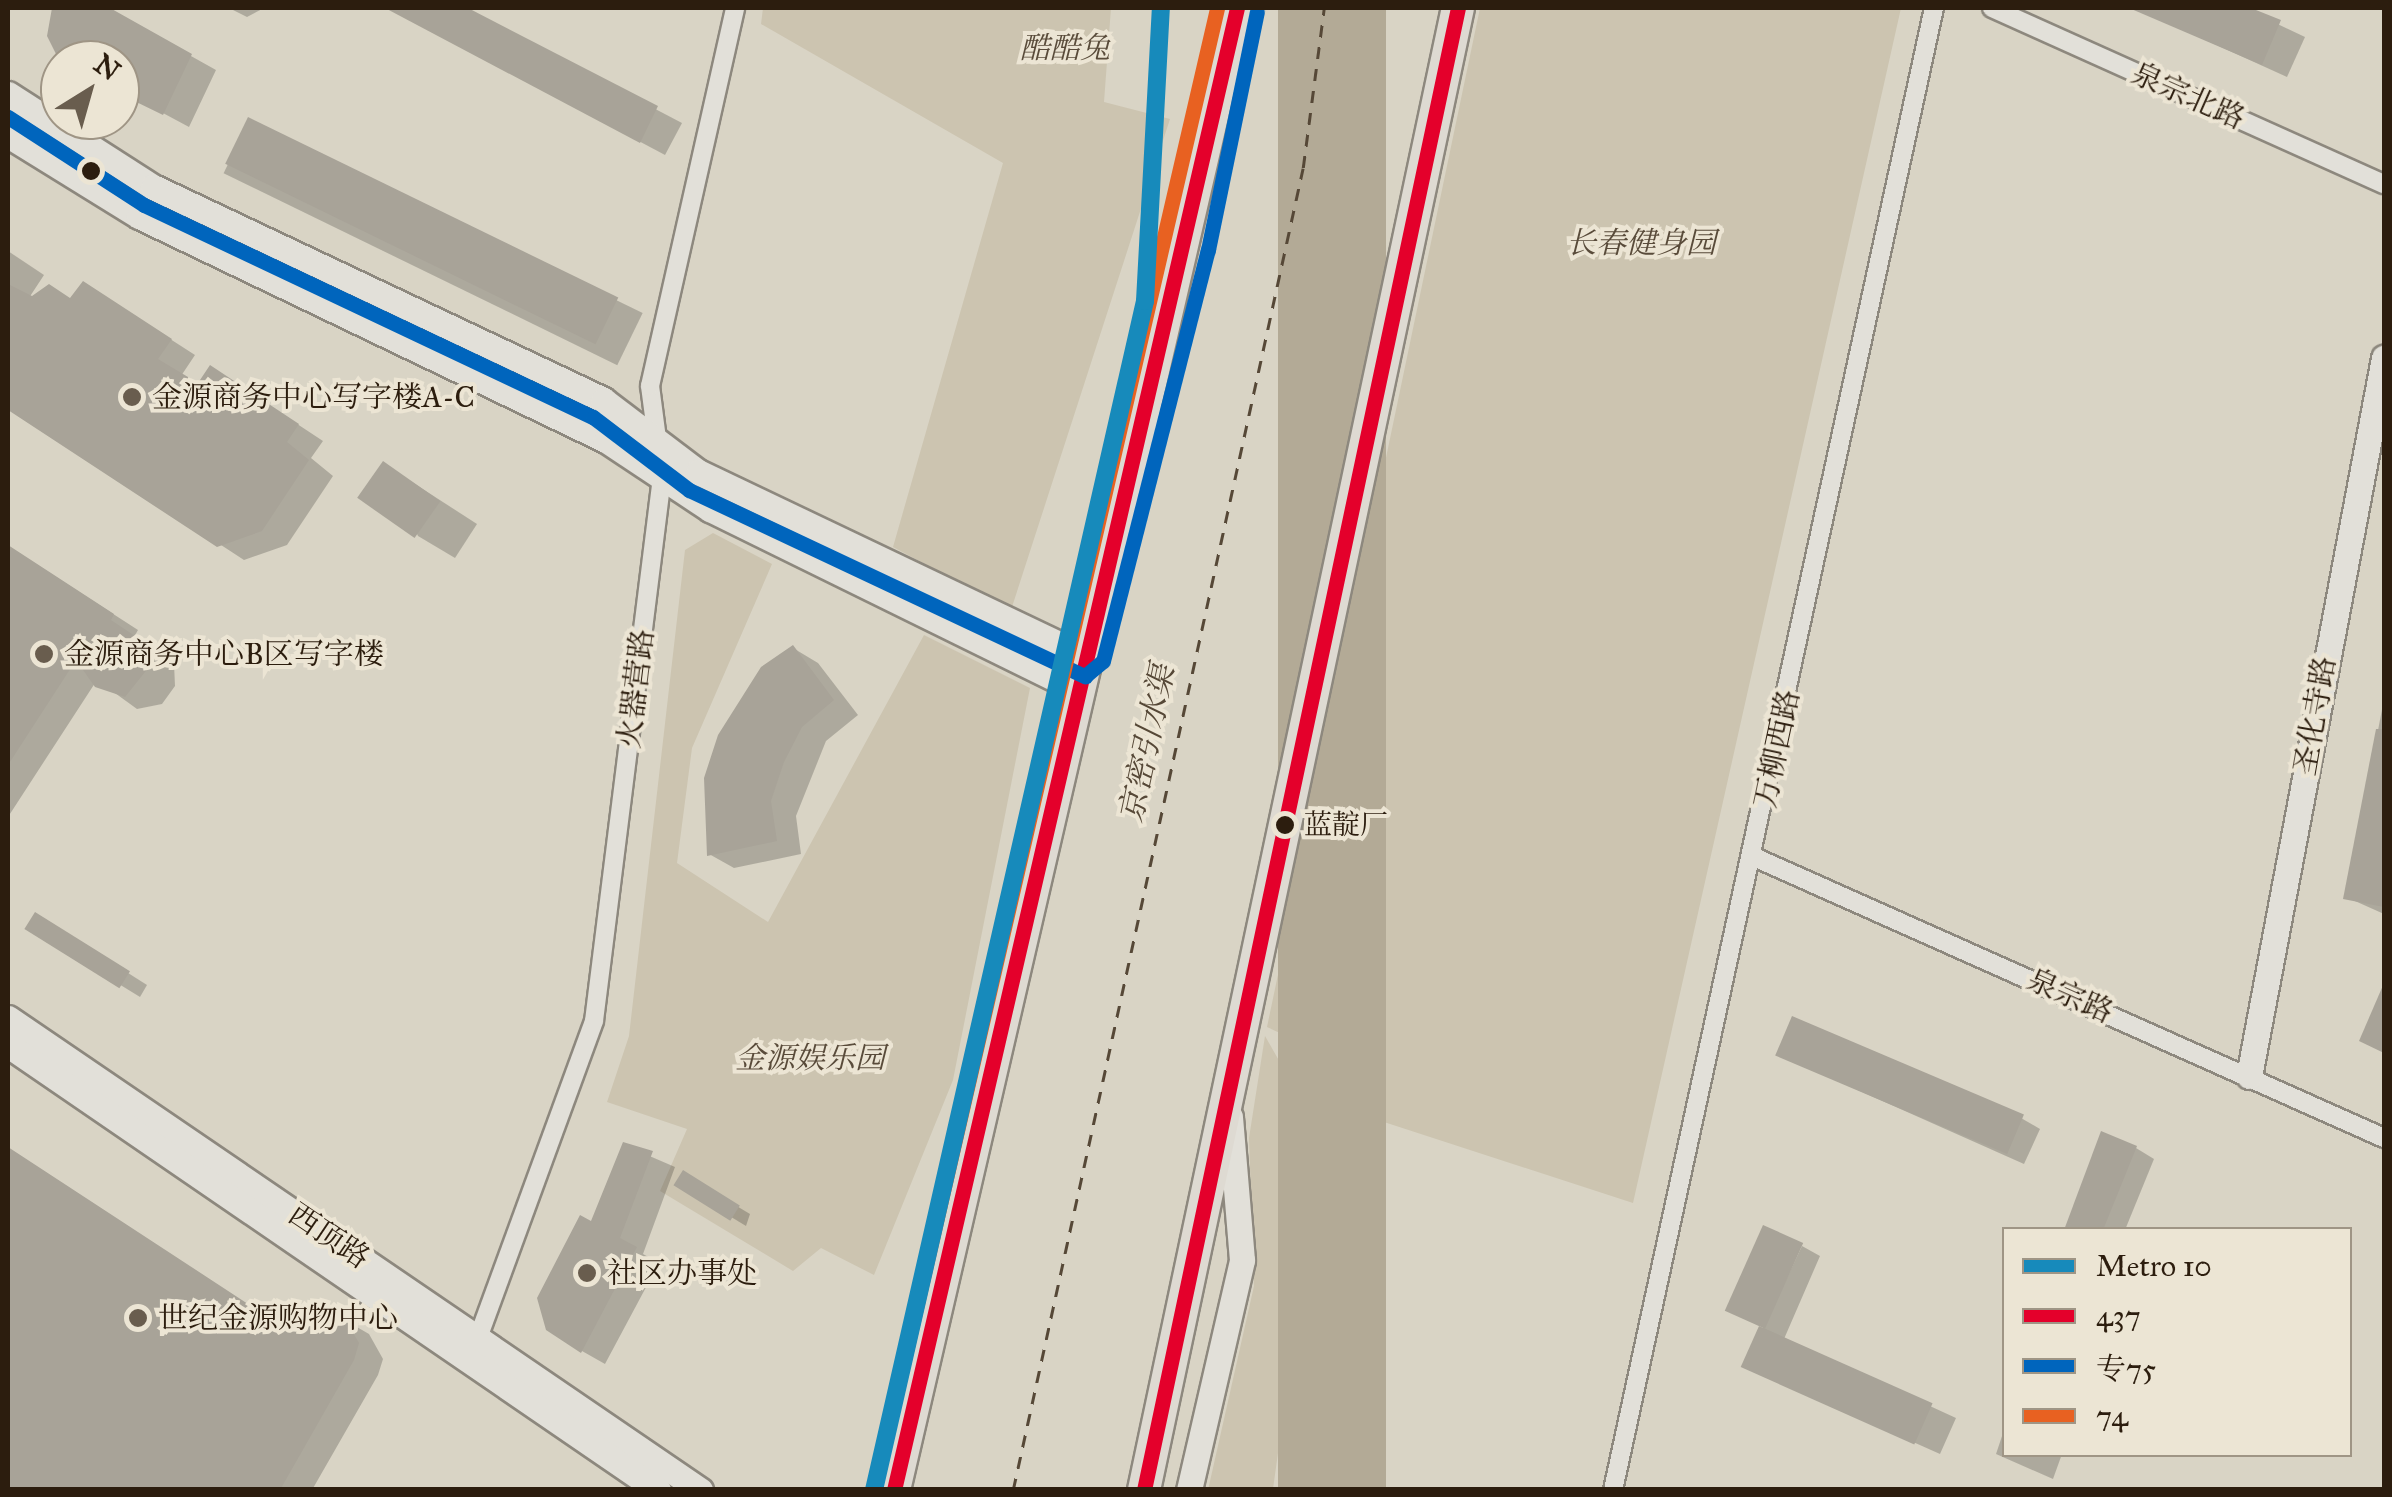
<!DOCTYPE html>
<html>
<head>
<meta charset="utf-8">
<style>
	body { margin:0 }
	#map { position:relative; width:2392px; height:1497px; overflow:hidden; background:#d9d4c5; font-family:"IM FELL Great Primer","Noto Serif SC",serif }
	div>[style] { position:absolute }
	.green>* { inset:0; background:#ccc4b0 }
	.water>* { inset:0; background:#b3aa96; transform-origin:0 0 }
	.shadow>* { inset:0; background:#0003; transform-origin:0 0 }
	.ferry>* { height:2.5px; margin-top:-1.25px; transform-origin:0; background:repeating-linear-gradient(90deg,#564837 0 12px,transparent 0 22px) }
	.building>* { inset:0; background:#a8a398; transform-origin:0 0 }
	.roads { filter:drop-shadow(2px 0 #8d887e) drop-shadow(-2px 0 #8d887e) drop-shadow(0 2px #8d887e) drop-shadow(0 -2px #8d887e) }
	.street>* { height:18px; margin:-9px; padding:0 9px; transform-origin:9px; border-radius:9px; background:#e2e0d9 }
	.secondary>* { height:25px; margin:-12.5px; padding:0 12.5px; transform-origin:12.5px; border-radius:12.5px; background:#e2e0d9 }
	.highway>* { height:32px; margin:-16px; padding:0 16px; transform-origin:16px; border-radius:16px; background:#dedad2 }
	.bus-1>* { height:15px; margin:-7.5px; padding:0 7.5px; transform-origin:7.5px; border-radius:7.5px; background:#e4002b }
	.bus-2>* { height:15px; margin:-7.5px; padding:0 7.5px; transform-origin:7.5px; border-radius:7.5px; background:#0065bd }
	.bus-3>* { height:15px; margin:-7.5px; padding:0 7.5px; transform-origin:7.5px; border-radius:7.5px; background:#e86121 }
	.metro-1>* { height:18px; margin:-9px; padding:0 9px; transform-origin:9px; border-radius:9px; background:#178abb }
	.dots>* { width:28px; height:28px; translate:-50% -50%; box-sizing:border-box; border:5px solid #ece5d4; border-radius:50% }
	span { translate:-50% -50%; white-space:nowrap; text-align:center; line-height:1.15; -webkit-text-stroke:8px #ece5d4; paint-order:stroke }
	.bus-label { font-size:28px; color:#2c1d0e }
	.left { translate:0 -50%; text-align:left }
	.park-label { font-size:30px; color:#594b3a; font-style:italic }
	.street-label { font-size:30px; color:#2c1d0e }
	.poi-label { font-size:30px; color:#2c1d0e }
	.water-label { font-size:32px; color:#564837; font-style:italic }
	.frame { position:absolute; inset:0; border:10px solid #2c1d0e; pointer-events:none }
	.legend { position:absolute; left:2002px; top:1227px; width:350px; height:230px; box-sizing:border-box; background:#ece5d4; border:2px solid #9f9585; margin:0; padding:12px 18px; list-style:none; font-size:30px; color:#2c1d0e }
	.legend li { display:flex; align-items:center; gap:20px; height:50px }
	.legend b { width:50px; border:2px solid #9f9585 }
	.north { position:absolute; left:40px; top:40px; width:100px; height:100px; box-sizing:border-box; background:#ece5d4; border:2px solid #9f9585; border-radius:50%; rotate:37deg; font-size:28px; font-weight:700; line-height:40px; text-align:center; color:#2c1d0e }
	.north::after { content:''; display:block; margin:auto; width:35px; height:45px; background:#695d4e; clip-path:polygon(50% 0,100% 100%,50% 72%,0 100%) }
</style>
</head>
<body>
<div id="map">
	<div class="green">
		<i style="clip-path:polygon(763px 8px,1111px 8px,1104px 102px,1170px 119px,1011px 610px,893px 547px,1003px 163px,761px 24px)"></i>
		<i style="clip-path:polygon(1480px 8px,1901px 8px,1633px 1203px,1301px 1095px,1306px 1045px,1267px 1027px)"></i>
		<i style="clip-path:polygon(713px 533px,772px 564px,692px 748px,677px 863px,768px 922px,924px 635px,1030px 688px,953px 1080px,874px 1275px,821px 1248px,793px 1271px,660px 1191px,687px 1129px,607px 1102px,629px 1036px,685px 550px)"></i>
		<i style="clip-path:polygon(1265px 1036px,1322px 1136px,1273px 1489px,1208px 1490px,1254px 1286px,1249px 1138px)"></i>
	</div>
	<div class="water">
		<i style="left:1278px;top:8px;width:108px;height:1517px"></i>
	</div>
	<div class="shadow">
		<i style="clip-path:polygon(61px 8px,105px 8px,216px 70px,189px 127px,120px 90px,120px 60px,66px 60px,49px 36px)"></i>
		<i style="clip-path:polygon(229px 8px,264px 8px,247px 17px)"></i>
		<i style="clip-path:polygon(389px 8px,463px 8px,682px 123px,665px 155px)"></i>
		<i style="clip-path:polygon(2135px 8px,2244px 8px,2305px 37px,2287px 77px)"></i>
		<i style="left:249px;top:121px;width:438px;height:58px;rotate:26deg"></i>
		<i style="clip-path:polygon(8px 251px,44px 275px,25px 304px,108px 299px,195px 355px,181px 376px,199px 386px,235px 383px,323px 441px,311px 458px,333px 476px,287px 545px,244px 560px,8px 406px)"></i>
		<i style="clip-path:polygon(384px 464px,477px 524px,455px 558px,418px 536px)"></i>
		<i style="clip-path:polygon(8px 546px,138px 630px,134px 637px,174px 663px,175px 686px,162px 704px,137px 709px,97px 680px,8px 817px)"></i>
		<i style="clip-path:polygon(793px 648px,818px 663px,858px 715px,826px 741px,796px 816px,801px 854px,734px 868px,709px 854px)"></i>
		<i style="clip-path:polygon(2384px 699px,2384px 914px,2346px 897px)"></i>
		<i style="clip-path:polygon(54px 926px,147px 985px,140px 997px,28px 928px)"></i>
		<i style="clip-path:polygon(1779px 1055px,2021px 1118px,2040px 1129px,2024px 1164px)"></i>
		<i style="clip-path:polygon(624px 1145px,675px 1167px,643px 1254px,659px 1263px,605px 1364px,582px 1351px,592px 1225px)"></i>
		<i style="clip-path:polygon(8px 1148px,272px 1321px,343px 1319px,369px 1334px,383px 1359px,378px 1375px,312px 1490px,8px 1490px)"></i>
		<i style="clip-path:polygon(2136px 1148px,2154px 1159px,2125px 1230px,2071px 1230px)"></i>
		<i style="clip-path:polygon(695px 1181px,750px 1214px,746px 1226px,680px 1186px)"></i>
		<i style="clip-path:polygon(1802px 1246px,1820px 1256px,1784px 1339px,1956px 1418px,1940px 1454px,1745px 1367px)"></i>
		<i style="clip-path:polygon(2004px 1430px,2004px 1454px,2062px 1454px,2053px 1479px,1996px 1454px)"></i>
	</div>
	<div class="ferry">
		<i style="left:1013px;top:1490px;width:1353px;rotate:-77.63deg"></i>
		<i style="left:1303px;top:168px;width:161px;rotate:-82.5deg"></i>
	</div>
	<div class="building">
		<i style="clip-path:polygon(52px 8px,110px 8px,192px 54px,163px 115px,120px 94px,120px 60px,59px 60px,47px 36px)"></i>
		<i style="clip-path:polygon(385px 8px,468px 8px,658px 106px,640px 143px)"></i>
		<i style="clip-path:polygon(2129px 8px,2251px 8px,2281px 20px,2262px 65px)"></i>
		<i style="left:248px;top:117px;width:412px;height:52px;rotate:26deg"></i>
		<i style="clip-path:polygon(83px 281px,172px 339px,158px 359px,198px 383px,210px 365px,299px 424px,287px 442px,309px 460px,262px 531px,217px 547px,8px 410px,8px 284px,32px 296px,49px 284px,70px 298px)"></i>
		<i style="left:383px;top:461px;width:70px;height:45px;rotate:35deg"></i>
		<i style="clip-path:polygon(8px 545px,114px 614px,111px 620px,150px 646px,153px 662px,125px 697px,95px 687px,76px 660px,8px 765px)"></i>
		<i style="clip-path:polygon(793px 645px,834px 700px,802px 727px,784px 762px,771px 801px,777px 841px,707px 856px,704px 778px,718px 735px,761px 667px)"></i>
		<i style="clip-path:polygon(2376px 729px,2384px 729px,2384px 907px,2343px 899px)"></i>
		<i style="left:35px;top:912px;width:112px;height:20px;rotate:32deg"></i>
		<i style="clip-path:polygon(2384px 983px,2384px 1053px,2359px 1041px)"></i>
		<i style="left:1792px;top:1016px;width:252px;height:43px;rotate:23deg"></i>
		<i style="clip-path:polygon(2101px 1131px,2137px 1146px,2103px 1230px,2064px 1230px)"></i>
		<i style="clip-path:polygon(623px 1142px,653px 1151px,620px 1238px,637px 1247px,581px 1353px,546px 1330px,537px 1298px,580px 1215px,591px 1221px)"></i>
		<i style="clip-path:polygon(8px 1147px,271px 1319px,316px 1306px,344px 1317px,359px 1343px,354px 1360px,280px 1490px,8px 1490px)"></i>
		<i style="left:683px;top:1170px;width:67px;height:18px;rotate:32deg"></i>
		<i style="left:1763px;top:1225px;width:44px;height:94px;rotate:24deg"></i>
		<i style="left:1759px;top:1326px;width:190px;height:45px;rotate:24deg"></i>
	</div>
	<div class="roads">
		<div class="street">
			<i style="left:1992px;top:8px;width:430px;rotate:24.2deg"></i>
			<i style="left:1754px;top:857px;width:690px;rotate:24.04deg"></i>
			<i style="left:474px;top:1349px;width:349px;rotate:-69.9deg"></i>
			<i style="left:594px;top:1021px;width:548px;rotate:-82.87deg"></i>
			<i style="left:662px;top:477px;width:92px;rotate:-97.5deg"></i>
			<i style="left:650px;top:386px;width:387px;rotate:-77.3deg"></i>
			<i style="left:1613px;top:1490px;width:1516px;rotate:-77.78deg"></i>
		</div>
		<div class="secondary">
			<i style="left:8px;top:94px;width:172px;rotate:32.7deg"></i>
			<i style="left:153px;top:187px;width:498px;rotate:25.3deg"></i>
			<i style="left:603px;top:400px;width:119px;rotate:37.2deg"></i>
			<i style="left:698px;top:472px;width:428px;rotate:25.5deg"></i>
			<i style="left:8px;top:135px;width:154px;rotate:31.7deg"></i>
			<i style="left:139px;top:216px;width:518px;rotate:25.63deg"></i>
			<i style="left:606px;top:440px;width:125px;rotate:33.6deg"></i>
			<i style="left:710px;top:509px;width:408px;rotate:26.2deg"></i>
			<i style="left:8px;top:1018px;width:838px;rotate:34.3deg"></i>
			<i style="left:8px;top:1045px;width:788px;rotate:34.4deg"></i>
			<i style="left:2249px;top:1076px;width:731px;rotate:-79.35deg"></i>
			<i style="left:1189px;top:1490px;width:236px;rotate:-77deg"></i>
			<i style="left:1242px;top:1260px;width:144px;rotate:-94.8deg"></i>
		</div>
		<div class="highway">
			<i style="left:894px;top:1490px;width:1521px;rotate:-76.97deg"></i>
			<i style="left:1144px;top:1490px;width:1515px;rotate:-78.04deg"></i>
		</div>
	</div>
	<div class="bus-1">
		<i style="left:894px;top:1490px;width:1521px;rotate:-76.97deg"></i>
		<i style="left:1144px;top:1490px;width:1515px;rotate:-78.04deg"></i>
	</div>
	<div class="bus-2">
		<i style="left:8px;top:117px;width:162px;rotate:32.9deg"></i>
		<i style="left:144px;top:205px;width:497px;rotate:25.3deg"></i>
		<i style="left:593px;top:417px;width:121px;rotate:37.2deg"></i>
		<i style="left:689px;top:490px;width:438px;rotate:25.2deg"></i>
		<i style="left:1085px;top:676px;width:23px;rotate:-40deg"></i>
		<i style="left:1103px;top:661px;width:424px;rotate:-75.7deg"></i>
		<i style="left:1208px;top:250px;width:243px;rotate:-78.4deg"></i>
	</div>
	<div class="bus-3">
		<i style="left:875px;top:1485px;width:1516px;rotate:-76.96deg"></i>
	</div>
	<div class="metro-1">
		<i style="left:874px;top:1490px;width:1219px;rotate:-77.16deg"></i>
		<i style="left:1145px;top:301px;width:293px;rotate:-86.9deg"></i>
	</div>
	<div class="dots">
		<i style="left:91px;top:171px;background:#2c1d0e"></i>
		<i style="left:132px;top:397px;background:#695d4e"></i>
		<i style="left:44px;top:654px;background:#695d4e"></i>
		<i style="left:1285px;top:825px;background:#2c1d0e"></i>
		<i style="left:587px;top:1273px;background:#695d4e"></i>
		<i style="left:138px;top:1318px;background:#695d4e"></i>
	</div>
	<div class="bus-label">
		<span class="left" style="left:1304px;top:825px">蓝靛厂</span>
	</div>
	<div class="park-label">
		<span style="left:1065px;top:48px">酷酷兔</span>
		<span style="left:1641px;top:243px">长春健身园</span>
		<span style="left:810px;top:1058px">金源娱乐园</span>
	</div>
	<div class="street-label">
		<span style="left:2188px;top:96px;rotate:24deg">泉宗北路</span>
		<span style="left:636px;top:689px;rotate:-83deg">火器营路</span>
		<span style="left:2315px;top:716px;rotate:-80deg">圣化寺路</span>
		<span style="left:1777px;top:749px;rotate:-78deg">万柳西路</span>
		<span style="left:2070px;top:996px;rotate:24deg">泉宗路</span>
		<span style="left:329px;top:1236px;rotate:34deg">西顶路</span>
	</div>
	<div class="poi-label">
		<span class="left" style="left:152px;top:397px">金源商务中心写字楼A-C</span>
		<span class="left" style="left:64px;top:654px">金源商务中心B区写字楼</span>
		<span class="left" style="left:607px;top:1273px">社区办事处</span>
		<span class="left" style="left:158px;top:1318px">世纪金源购物中心</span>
	</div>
	<div class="water-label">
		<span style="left:1148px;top:744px;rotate:-78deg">京密引水渠</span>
	</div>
	<div class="frame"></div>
	<ul class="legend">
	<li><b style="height:12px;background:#178abb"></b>Metro 10</li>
	<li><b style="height:12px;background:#e4002b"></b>437</li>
	<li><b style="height:12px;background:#0065bd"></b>专75</li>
	<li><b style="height:12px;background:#e86121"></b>74</li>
	</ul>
	<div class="north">N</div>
</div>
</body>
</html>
